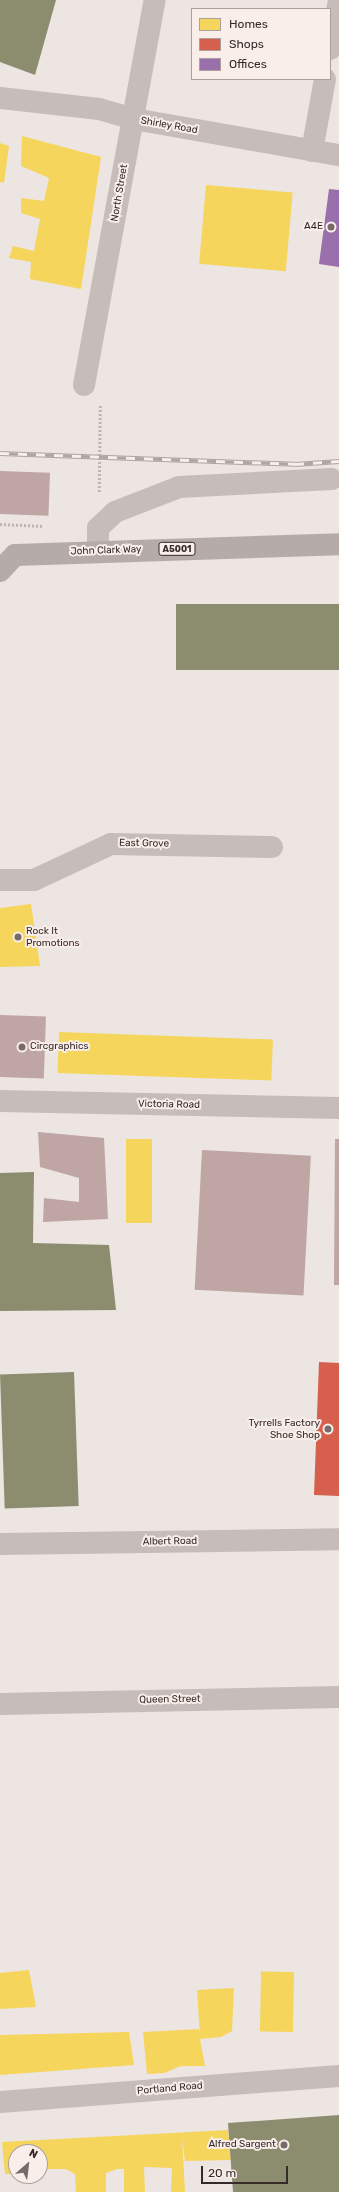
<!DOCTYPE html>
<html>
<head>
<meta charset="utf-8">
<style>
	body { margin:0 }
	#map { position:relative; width:339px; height:2192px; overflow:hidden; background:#ece5e2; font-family:Rubik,sans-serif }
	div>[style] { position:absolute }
	.homes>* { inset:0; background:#f6d55c; transform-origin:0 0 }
	.shops>* { inset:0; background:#d6604d }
	.offices>* { inset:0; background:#9970ab }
	.industry>* { inset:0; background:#8c8c6e; transform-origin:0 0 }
	.building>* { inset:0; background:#bfa6a4; transform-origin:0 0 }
	.path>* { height:2.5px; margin-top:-1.25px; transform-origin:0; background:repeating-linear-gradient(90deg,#beb5b3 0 2px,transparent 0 4px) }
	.minor>* { height:22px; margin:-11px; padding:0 11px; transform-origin:11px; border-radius:11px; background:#c6bdba }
	.major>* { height:22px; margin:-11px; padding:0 11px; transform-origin:11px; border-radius:11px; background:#b5aca9 }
	.rail>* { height:4.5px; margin-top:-2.25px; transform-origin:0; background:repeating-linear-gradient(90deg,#f9eee9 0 9px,#ada6a5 0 18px); box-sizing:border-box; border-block:1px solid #ada6a5 }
	.dots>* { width:11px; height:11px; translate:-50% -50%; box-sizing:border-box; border:2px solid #f9eee9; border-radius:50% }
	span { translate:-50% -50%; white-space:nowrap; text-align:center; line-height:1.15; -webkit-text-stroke:4px #f9eee9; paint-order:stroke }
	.shield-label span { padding:1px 3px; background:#f9eee9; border:1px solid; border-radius:3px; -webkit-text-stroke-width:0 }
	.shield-label { font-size:9px; color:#362a29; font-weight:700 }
	.street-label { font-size:10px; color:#362a29 }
	.poi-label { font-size:10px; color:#362a29 }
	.right { translate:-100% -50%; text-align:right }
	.left { translate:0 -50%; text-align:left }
	.legend { position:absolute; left:191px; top:8px; width:140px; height:72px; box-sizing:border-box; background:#f9eee9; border:1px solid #aba09c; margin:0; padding:5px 7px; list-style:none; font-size:12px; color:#362a29 }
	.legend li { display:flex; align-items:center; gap:8px; height:20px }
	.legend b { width:20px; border:1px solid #aba09c }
	.north { position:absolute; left:8px; top:2144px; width:40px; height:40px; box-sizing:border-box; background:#f9eee9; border:1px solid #aba09c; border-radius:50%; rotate:28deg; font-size:11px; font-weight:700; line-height:16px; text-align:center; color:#362a29 }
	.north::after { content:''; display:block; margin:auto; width:14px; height:18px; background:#766b6a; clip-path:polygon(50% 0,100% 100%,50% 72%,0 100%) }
	.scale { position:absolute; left:201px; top:2166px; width:87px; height:18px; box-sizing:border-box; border:2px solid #362a29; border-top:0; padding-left:5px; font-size:12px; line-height:14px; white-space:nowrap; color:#362a29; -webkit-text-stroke:3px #f9eee9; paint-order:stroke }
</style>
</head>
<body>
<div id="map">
	<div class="homes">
		<i style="clip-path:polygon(22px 136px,101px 157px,81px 289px,30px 279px,31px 262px,9px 258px,13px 246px,34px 251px,40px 219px,21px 213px,21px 198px,44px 201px,49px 178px,21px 166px)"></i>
		<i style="clip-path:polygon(0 143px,9px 146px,4px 183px,0 182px)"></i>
		<i style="left:206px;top:185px;width:87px;height:79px;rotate:5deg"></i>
		<i style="clip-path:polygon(31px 904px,40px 966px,0 967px,0 908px)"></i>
		<i style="left:59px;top:1032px;width:214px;height:41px;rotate:2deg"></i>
		<i style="left:126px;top:1139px;width:26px;height:84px"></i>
		<i style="clip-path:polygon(29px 1970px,36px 2007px,0 2009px,0 1973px)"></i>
		<i style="left:294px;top:1972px;width:60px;height:33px;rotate:91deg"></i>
		<i style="clip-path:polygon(234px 1988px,232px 2031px,221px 2037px,200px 2039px,205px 2066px,181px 2066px,164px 2073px,147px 2074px,143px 2032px,199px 2029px,200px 2037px,197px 1990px)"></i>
		<i style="clip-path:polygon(129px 2032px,134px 2065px,0 2075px,0 2035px)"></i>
		<i style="clip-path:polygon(228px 2130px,231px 2160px,185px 2161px,182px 2137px,185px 2192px,171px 2192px,172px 2168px,144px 2167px,145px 2192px,124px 2192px,124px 2169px,117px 2169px,106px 2173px,106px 2192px,76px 2192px,75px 2174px,66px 2169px,42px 2169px,42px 2178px,37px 2177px,40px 2176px,40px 2152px,16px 2152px,16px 2174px,5px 2174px,2px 2142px)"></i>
	</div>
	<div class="shops">
		<i style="clip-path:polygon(319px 1362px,339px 1363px,339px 1496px,314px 1495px)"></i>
	</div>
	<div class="offices">
		<i style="clip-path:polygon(329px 189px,339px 190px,339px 267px,319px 264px)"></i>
	</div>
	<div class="industry">
		<i style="clip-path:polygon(0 0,56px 0,35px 75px,0 62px)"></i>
		<i style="left:339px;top:604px;width:66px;height:163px;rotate:90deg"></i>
		<i style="clip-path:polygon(34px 1172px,33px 1243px,109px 1245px,116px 1310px,0 1311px,0 1173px)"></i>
		<i style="left:74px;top:1372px;width:134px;height:74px;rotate:88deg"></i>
		<i style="clip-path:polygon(339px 2115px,339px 2192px,233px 2192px,228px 2123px)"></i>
	</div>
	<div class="building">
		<i style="left:0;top:471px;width:50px;height:43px;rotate:2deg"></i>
		<i style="left:0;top:1015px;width:46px;height:62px;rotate:2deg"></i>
		<i style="clip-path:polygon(38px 1132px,104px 1138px,108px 1219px,43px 1222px,44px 1198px,79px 1202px,79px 1178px,40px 1167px)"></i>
		<i style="clip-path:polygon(335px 1139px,339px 1139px,339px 1285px,334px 1285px)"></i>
		<i style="left:202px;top:1150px;width:109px;height:140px;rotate:3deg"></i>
	</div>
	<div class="path">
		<i style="left:99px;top:492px;width:87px;rotate:-89.3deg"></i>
		<i style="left:0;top:524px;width:43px;rotate:2.7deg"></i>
	</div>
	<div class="minor">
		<i style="left:330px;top:49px;width:50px;rotate:-79.6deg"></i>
		<i style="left:0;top:98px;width:100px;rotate:6.3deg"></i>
		<i style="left:99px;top:109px;width:36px;rotate:16deg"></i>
		<i style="left:134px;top:119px;width:208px;rotate:10deg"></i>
		<i style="left:312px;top:151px;width:73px;rotate:-79.8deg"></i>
		<i style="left:84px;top:385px;width:391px;rotate:-79.6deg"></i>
		<i style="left:98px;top:551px;width:23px;rotate:-90deg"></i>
		<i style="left:98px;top:528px;width:23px;rotate:-43deg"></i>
		<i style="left:115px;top:512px;width:69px;rotate:-21.3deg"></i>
		<i style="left:179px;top:487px;width:153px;rotate:-3deg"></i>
		<i style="left:0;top:880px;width:34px"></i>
		<i style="left:34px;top:880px;width:85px;rotate:-25.1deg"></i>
		<i style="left:111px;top:844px;width:161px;rotate:1.1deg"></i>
		<i style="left:0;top:1101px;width:339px;rotate:1.2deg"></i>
		<i style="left:0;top:1544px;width:339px;rotate:-0.8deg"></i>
		<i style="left:0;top:1704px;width:339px;rotate:-1.2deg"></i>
		<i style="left:0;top:2102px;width:340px;rotate:-4.4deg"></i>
	</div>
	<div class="major">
		<i style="left:0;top:571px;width:22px;rotate:-47deg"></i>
		<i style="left:15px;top:555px;width:324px;rotate:-1.9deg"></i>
	</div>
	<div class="rail">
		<i style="left:0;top:453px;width:295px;rotate:2.1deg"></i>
		<i style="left:295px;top:464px;width:44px;rotate:-3.9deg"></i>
	</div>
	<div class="dots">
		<i style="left:331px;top:227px;background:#766b6a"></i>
		<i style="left:18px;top:937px;background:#766b6a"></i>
		<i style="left:22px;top:1047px;background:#766b6a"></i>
		<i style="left:328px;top:1429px;background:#766b6a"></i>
		<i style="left:284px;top:2145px;background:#766b6a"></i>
	</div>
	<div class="shield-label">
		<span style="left:177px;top:549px">A5001</span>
	</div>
	<div class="street-label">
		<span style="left:169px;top:126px;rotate:10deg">Shirley Road</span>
		<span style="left:120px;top:193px;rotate:-80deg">North Street</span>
		<span style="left:106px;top:551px;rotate:-2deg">John Clark Way</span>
		<span style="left:144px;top:844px;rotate:1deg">East Grove</span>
		<span style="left:169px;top:1105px;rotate:1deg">Victoria Road</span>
		<span style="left:170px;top:1542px;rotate:-1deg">Albert Road</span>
		<span style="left:170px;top:1700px;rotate:-1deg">Queen Street</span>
		<span style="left:170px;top:2089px;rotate:-5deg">Portland Road</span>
	</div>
	<div class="poi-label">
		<span class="right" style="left:323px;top:227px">A4E</span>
		<span class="left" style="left:26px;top:937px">Rock It<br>Promotions</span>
		<span class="left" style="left:30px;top:1047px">Circgraphics</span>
		<span class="right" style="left:320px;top:1429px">Tyrrells Factory<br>Shoe Shop</span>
		<span class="right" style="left:276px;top:2145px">Alfred Sargent</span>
	</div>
	<ul class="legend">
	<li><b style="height:11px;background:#f6d55c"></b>Homes</li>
	<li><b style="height:11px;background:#d6604d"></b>Shops</li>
	<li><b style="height:11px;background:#9970ab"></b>Offices</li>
	</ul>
	<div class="north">N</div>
	<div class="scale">20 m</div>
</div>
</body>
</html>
